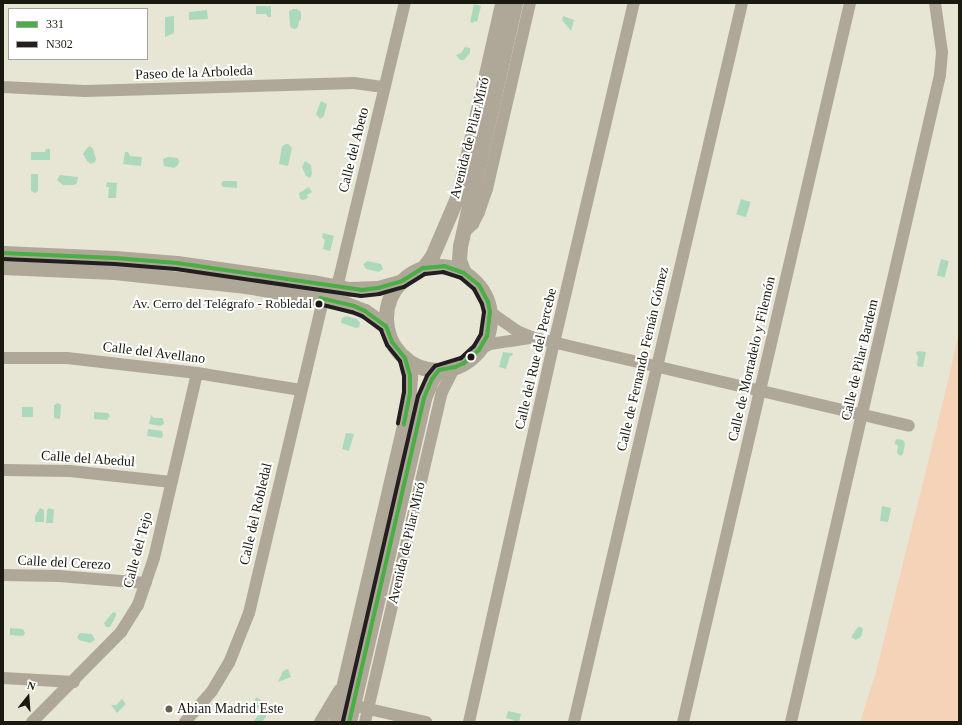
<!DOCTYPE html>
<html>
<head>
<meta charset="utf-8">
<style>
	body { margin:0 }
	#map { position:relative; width:962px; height:725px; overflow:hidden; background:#e7e6d5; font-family:"Times New Roman",serif }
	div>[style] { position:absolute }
	.green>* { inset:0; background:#f4d3b8 }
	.water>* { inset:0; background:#acd9bc; transform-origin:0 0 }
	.minor>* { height:12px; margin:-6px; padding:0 6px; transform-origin:6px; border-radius:6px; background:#afa899 }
	.tertiary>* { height:15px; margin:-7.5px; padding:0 7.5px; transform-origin:7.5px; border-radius:7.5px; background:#afa899 }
	.tertiary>.ring { margin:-7.5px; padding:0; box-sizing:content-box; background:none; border:15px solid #afa899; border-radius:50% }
	.bus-1>* { height:4px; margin:-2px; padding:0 2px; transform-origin:2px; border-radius:2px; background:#48af44 }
	.bus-2>* { height:4px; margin:-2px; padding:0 2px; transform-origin:2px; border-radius:2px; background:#231f20 }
	.dots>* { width:11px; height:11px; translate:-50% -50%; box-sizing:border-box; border:2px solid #fff; border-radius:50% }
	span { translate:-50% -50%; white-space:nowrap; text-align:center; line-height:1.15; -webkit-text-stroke:4px #fff; paint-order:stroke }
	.bus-label { font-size:13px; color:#1a1a0f }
	.right { translate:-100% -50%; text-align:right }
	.street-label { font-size:14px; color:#1a1a0f }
	.poi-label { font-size:14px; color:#1a1a0f }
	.left { translate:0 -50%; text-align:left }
	.frame { position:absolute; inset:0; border:4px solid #1a1a0f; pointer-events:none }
	.legend { position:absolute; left:8px; top:8px; width:140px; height:52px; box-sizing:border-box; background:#fff; border:1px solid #a3a39f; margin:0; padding:5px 7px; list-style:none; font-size:12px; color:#1a1a0f }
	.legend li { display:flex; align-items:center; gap:8px; height:20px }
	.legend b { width:20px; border:1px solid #a3a39f }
	.north { position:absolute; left:8px; top:677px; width:40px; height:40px; -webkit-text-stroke:3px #fff; paint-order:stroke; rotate:17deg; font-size:11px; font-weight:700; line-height:16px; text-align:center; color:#1a1a0f }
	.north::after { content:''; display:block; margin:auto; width:14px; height:18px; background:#1a1a0f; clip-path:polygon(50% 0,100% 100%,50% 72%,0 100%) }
</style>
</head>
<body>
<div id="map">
	<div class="green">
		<i style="clip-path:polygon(959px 331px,959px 722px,860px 722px,876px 672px,950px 373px)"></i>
	</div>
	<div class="water">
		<i style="clip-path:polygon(474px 4px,481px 6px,477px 22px,474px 21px,473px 23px,470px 22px)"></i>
		<i style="clip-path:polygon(256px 6px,271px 6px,271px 17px,268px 17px,266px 14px,256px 14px)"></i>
		<i style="clip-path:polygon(293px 9px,297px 9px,301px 12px,301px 20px,299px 21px,298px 27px,295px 29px,291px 28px,290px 25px,289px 11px)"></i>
		<i style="clip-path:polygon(207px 10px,208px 19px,189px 20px,189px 12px)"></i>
		<i style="clip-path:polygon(174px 16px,174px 33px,165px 37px,165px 17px)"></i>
		<i style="clip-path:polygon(563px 16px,574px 20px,571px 31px,562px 20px)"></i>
		<i style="clip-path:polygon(465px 47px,470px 48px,470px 53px,464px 60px,460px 60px,456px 55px,461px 53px)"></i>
		<i style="clip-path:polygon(321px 101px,327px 104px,324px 116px,320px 119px,316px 114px)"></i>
		<i style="clip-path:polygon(286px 144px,288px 144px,292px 148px,288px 166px,279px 164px,282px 146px)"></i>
		<i style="clip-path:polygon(90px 146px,93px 149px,96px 159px,95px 162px,91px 164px,87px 161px,83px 154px,87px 148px)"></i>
		<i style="clip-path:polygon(46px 149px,50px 149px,50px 160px,31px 160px,31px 152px,45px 152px)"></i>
		<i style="clip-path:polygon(125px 152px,128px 152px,130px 156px,142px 157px,141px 166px,123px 164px)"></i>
		<i style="clip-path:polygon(168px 157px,178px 158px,179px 162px,178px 165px,174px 168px,164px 166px,163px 159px)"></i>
		<i style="clip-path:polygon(305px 161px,311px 165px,312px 174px,310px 178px,306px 176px,302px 167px)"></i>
		<i style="clip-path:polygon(31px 174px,38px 174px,38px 191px,35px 193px,31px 191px)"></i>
		<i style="clip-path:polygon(60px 175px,78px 177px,77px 183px,74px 185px,63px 185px,57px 180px)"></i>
		<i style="clip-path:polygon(223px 181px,237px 181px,237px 188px,223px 187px,221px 184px)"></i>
		<i style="clip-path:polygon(107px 182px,117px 183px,116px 198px,108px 198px,109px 187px,106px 187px)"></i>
		<i style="clip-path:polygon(309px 187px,312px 192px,307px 195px,308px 198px,303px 200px,300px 199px,299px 193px)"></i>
		<i style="left:741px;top:199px;width:10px;height:16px;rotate:17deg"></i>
		<i style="clip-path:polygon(323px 233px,334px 236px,330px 251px,323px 249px,325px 240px,322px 237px)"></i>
		<i style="left:941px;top:259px;width:8px;height:17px;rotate:14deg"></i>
		<i style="clip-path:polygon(368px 261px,381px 264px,383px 269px,379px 272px,366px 269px,363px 264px)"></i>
		<i style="clip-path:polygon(346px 316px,357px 319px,360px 323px,359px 327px,356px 328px,341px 323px,342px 318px)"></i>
		<i style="clip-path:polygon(918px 351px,926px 352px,923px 367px,917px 366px,918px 357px,916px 353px)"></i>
		<i style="clip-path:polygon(503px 352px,513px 353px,512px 356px,510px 356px,506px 369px,499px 367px)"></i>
		<i style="clip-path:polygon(58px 403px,61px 405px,60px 419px,54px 418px,54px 405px)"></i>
		<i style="left:22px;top:407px;width:11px;height:10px"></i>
		<i style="clip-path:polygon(94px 412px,108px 413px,110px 416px,107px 420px,94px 419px)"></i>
		<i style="clip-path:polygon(151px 415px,154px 418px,163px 418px,164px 424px,160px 426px,149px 424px)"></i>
		<i style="clip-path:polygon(148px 429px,162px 431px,163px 435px,162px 438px,147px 436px)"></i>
		<i style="clip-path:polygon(346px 433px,354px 434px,349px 451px,342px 449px)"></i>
		<i style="clip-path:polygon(897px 439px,903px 440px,905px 444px,903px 454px,900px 456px,897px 453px,898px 446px,894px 443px)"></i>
		<i style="clip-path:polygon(882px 506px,891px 508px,888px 522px,880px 521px)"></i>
		<i style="clip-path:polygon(40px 508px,44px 510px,44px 522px,35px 522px,35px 516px)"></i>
		<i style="clip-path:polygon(49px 508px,54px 510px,53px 523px,46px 523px,47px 510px)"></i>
		<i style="clip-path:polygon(113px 612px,116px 613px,116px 616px,110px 627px,106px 627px,104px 623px)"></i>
		<i style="clip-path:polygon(858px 627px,861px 627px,863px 629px,861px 637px,856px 640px,851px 637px)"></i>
		<i style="clip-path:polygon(10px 628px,23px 629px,25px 633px,23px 636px,10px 635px)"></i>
		<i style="clip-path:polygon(80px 633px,92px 634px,95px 640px,90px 643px,79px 640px,77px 637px)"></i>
		<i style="clip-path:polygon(288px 669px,291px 677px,278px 682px,283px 671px)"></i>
		<i style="clip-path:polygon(256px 697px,262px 701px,256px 711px,252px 712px,249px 710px,248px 707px,254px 702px)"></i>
		<i style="clip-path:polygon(122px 699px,126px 704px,117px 713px,111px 705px,116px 705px)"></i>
		<i style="clip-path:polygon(508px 711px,521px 714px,519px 722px,513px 722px,514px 720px,506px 718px)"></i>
		<i style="clip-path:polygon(265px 712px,266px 717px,262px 722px,253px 722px,260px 713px)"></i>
	</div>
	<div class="minor">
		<i style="left:3px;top:87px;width:82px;rotate:2.8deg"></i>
		<i style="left:85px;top:91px;width:269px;rotate:-1.7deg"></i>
		<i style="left:354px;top:83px;width:30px;rotate:8deg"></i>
		<i style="left:462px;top:234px;width:15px;rotate:-42deg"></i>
		<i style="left:473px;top:224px;width:13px;rotate:-63deg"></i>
		<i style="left:479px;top:212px;width:24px;rotate:-71deg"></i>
		<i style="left:487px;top:189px;width:191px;rotate:-77deg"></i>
		<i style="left:490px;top:312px;width:33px;rotate:35deg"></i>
		<i style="left:517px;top:331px;width:15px;rotate:23deg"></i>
		<i style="left:531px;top:337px;width:388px;rotate:13.2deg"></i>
		<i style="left:479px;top:350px;width:13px;rotate:-29deg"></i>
		<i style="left:490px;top:344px;width:40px;rotate:-8.5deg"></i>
		<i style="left:3px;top:358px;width:64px"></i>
		<i style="left:67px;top:358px;width:131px;rotate:6.6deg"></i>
		<i style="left:197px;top:373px;width:105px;rotate:9.3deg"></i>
		<i style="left:3px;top:470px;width:67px;rotate:0.9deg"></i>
		<i style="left:70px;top:471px;width:102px;rotate:6.2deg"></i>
		<i style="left:3px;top:575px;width:56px;rotate:1deg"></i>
		<i style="left:59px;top:576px;width:87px;rotate:4.6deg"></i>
		<i style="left:3px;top:678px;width:71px;rotate:3.2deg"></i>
		<i style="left:360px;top:707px;width:68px;rotate:12.8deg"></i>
		<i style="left:32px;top:722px;width:127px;rotate:-45.3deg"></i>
		<i style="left:121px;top:632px;width:32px;rotate:-58deg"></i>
		<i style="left:138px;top:605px;width:50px;rotate:-71.2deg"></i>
		<i style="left:154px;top:558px;width:190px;rotate:-76.9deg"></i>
		<i style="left:185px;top:722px;width:41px;rotate:-48.9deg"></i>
		<i style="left:212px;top:691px;width:33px;rotate:-59deg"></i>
		<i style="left:229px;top:663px;width:54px;rotate:-68.2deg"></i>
		<i style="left:249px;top:613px;width:318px;rotate:-76.7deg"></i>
		<i style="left:322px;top:303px;width:22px;rotate:-51deg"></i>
		<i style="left:336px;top:286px;width:8px;rotate:-67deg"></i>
		<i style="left:339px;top:279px;width:284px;rotate:-76.6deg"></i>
		<i style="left:320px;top:722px;width:37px;rotate:-59deg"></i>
		<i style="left:365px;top:722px;width:339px;rotate:-76.9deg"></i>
		<i style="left:442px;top:392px;width:28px;rotate:-63deg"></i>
		<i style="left:469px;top:722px;width:388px;rotate:-77.4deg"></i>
		<i style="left:554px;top:343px;width:349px;rotate:-76.8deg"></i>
		<i style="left:574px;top:722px;width:738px;rotate:-76.85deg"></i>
		<i style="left:683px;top:722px;width:738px;rotate:-76.92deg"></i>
		<i style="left:791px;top:722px;width:664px;rotate:-77.03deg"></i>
		<i style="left:940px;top:75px;width:23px;rotate:-85deg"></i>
		<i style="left:942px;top:52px;width:49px;rotate:-98.1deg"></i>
	</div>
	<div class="tertiary">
		<i style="left:3px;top:253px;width:112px;rotate:2.6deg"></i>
		<i style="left:115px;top:258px;width:62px;rotate:4.6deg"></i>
		<i style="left:177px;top:263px;width:137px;rotate:8deg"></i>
		<i style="left:313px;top:282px;width:37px;rotate:11deg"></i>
		<i style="left:349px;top:289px;width:29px;rotate:-2deg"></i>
		<i style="left:378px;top:288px;width:25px;rotate:-16deg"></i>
		<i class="ring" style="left:386px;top:266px;width:89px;height:89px"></i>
		<i style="left:3px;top:267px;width:111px;rotate:2.6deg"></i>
		<i style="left:114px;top:272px;width:133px;rotate:6.1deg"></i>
		<i style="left:246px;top:286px;width:99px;rotate:9.8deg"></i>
		<i style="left:344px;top:303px;width:22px;rotate:21deg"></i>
		<i style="left:365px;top:311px;width:26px;rotate:36deg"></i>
		<i style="left:423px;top:268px;width:15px;rotate:-53deg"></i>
		<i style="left:432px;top:256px;width:69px;rotate:-66.8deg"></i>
		<i style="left:459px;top:193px;width:195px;rotate:-77.2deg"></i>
		<i style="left:464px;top:273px;width:14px;rotate:-111deg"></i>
		<i style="left:459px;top:260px;width:14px;rotate:-86deg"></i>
		<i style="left:460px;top:246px;width:249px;rotate:-77.2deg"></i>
		<i style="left:335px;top:722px;width:317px;rotate:-76.9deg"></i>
		<i style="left:407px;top:413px;width:38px;rotate:-85deg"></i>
		<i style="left:410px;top:375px;width:18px;rotate:-106deg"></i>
		<i style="left:349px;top:722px;width:314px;rotate:-76.9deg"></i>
		<i style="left:420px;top:416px;width:18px;rotate:-77deg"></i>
		<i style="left:424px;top:398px;width:21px;rotate:-67deg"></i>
		<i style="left:432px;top:379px;width:11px;rotate:-52deg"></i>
	</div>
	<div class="bus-1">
		<i style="left:3px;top:253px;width:112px;rotate:2.6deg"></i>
		<i style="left:115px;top:258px;width:62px;rotate:4.6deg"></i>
		<i style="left:177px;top:263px;width:186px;rotate:8.3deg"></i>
		<i style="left:361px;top:290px;width:17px;rotate:-7deg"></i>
		<i style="left:378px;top:288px;width:25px;rotate:-16deg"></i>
		<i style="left:402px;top:281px;width:25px;rotate:-32deg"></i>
		<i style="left:423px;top:268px;width:21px;rotate:-5deg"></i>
		<i style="left:444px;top:266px;width:21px;rotate:19deg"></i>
		<i style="left:464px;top:273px;width:19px;rotate:39deg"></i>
		<i style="left:479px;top:285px;width:19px;rotate:62deg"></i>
		<i style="left:488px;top:302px;width:10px;rotate:79deg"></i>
		<i style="left:490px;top:312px;width:24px;rotate:97deg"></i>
		<i style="left:487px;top:336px;width:16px;rotate:120deg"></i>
		<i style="left:479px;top:350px;width:20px;rotate:139deg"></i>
		<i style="left:464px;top:363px;width:10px;rotate:156deg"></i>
		<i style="left:455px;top:367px;width:16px;rotate:169deg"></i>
		<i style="left:439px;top:370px;width:11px;rotate:128deg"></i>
		<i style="left:432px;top:379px;width:21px;rotate:113deg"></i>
		<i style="left:424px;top:398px;width:333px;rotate:103deg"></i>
		<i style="left:320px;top:298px;width:35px;rotate:13deg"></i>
		<i style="left:354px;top:306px;width:12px;rotate:24deg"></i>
		<i style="left:365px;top:311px;width:26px;rotate:36deg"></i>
		<i style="left:386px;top:326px;width:17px;rotate:69deg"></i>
		<i style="left:392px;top:342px;width:21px;rotate:51deg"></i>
		<i style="left:405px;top:358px;width:18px;rotate:74deg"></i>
		<i style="left:410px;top:375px;width:18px;rotate:90deg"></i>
		<i style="left:410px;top:393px;width:32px;rotate:101deg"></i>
	</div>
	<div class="bus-2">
		<i style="left:3px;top:259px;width:112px;rotate:2.6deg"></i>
		<i style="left:115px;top:264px;width:61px;rotate:4.7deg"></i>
		<i style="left:176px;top:269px;width:187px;rotate:8.3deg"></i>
		<i style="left:361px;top:296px;width:18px;rotate:-6deg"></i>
		<i style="left:379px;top:294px;width:26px;rotate:-16deg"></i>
		<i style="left:404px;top:287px;width:25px;rotate:-32deg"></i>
		<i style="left:425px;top:274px;width:18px;rotate:-6deg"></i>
		<i style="left:443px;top:272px;width:19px;rotate:18deg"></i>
		<i style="left:461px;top:278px;width:17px;rotate:40deg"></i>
		<i style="left:474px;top:289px;width:17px;rotate:62deg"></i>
		<i style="left:482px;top:304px;width:8px;rotate:76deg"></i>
		<i style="left:484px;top:312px;width:22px;rotate:98deg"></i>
		<i style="left:481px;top:334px;width:14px;rotate:120deg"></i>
		<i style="left:474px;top:346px;width:18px;rotate:137deg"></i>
		<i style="left:461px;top:358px;width:27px;rotate:163deg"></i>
		<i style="left:435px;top:366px;width:13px;rotate:129deg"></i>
		<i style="left:427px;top:376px;width:22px;rotate:114deg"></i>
		<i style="left:418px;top:396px;width:334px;rotate:103deg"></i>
		<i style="left:319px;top:304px;width:34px;rotate:14deg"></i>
		<i style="left:352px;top:312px;width:11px;rotate:22deg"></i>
		<i style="left:362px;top:316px;width:24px;rotate:36deg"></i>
		<i style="left:381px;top:330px;width:16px;rotate:68deg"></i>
		<i style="left:387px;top:345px;width:21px;rotate:51deg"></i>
		<i style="left:400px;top:361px;width:16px;rotate:75deg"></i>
		<i style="left:404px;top:376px;width:16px;rotate:90deg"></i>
		<i style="left:404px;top:392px;width:32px;rotate:101deg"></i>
	</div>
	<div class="dots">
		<i style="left:319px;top:304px;background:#1a1a0f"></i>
		<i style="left:471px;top:357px;background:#1a1a0f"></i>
		<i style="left:169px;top:709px;background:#626154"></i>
	</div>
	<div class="bus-label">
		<span class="right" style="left:312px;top:304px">Av. Cerro del Telégrafo - Robledal</span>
	</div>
	<div class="street-label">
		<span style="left:194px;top:73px;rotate:-2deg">Paseo de la Arboleda</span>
		<span style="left:470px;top:138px;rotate:-76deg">Avenida de Pilar Miró</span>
		<span style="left:354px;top:150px;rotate:-76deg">Calle del Abeto</span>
		<span style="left:154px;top:353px;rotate:7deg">Calle del Avellano</span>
		<span style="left:536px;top:359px;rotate:-77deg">Calle del Rue del Percebe</span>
		<span style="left:643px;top:359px;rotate:-77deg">Calle de Fernando Fernán Gómez</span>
		<span style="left:752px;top:359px;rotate:-77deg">Calle de Mortadelo y Filemón</span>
		<span style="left:860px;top:360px;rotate:-77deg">Calle de Pilar Bardem</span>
		<span style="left:88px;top:459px;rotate:4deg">Calle del Abedul</span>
		<span style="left:256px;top:514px;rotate:-77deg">Calle del Robledal</span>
		<span style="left:407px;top:543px;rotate:-77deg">Avenida de Pilar Miró</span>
		<span style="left:138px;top:550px;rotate:-75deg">Calle del Tejo</span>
		<span style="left:64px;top:563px;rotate:3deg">Calle del Cerezo</span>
	</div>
	<div class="poi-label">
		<span class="left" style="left:177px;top:709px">Abian Madrid Este</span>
	</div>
	<div class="frame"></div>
	<ul class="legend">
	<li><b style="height:5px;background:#48af44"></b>331</li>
	<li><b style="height:5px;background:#231f20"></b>N302</li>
	</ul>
	<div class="north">N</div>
</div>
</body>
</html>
